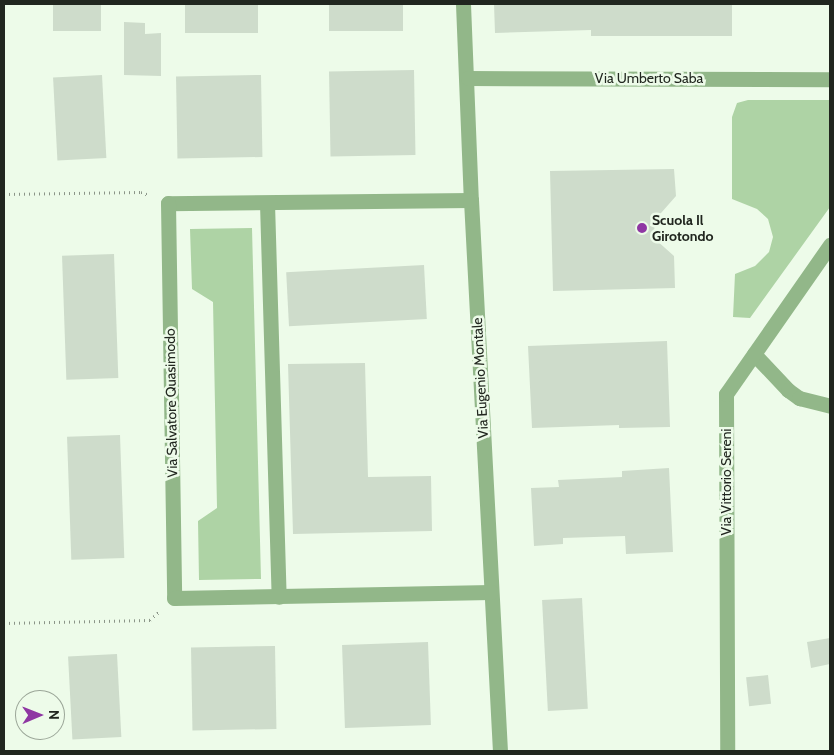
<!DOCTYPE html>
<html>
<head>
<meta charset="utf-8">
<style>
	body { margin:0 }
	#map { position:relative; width:834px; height:755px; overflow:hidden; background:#edfbe9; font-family:Cabin,sans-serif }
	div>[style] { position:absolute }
	.green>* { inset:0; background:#aed3a5 }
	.building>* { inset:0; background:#cedccb; transform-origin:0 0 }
	.path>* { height:3px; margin-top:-1.5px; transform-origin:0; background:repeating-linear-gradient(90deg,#8b9588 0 1px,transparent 0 5px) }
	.service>* { height:15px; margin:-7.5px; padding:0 7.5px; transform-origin:7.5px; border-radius:7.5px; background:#92b789 }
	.minor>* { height:15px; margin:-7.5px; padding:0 7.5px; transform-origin:7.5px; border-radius:7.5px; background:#92b789 }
	.dots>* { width:14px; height:14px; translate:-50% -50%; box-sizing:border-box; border:2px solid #edfbe9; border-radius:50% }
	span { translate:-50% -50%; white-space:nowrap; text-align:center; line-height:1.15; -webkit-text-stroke:5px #edfbe9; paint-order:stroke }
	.street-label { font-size:14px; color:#21261f }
	.poi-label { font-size:14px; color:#21261f; font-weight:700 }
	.left { translate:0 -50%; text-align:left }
	.frame { position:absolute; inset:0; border:5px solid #21261f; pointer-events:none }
	.north { position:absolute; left:15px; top:690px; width:50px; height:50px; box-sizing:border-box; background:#edfbe9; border:1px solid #9ba698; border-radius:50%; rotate:89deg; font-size:14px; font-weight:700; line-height:20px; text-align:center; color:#21261f }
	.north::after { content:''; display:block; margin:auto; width:18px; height:22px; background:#8f37a3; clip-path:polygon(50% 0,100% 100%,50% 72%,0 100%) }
</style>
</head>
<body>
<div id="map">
	<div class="green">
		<i style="clip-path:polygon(748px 100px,830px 100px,830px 207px,750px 318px,733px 317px,735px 274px,755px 266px,769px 252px,773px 237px,768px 219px,757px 209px,732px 199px,732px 117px,737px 103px)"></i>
		<i style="clip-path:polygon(252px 228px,261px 579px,199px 580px,198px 521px,217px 508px,213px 302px,192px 289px,190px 229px)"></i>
	</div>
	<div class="building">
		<i style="left:53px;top:4px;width:48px;height:27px"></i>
		<i style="left:185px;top:4px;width:73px;height:29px"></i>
		<i style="left:329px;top:4px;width:74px;height:27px"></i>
		<i style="clip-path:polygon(494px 4px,732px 4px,732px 36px,591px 36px,591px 30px,495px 33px)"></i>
		<i style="clip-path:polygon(124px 22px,145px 23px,145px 34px,161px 33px,161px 76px,124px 75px)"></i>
		<i style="left:414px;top:70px;width:85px;height:85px;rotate:89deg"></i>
		<i style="left:102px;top:75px;width:83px;height:49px;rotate:87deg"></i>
		<i style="left:261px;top:75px;width:82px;height:85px;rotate:89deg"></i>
		<i style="clip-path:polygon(674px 169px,676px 196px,654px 221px,655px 239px,674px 256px,675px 288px,553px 291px,550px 171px)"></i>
		<i style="left:114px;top:254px;width:124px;height:52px;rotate:88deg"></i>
		<i style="left:424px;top:265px;width:54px;height:138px;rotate:87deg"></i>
		<i style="clip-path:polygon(667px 341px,670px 427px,619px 428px,619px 425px,532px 428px,528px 346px)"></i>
		<i style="clip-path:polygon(365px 363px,368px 477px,431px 476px,432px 531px,293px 534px,288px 364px)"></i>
		<i style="left:120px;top:435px;width:123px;height:53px;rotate:88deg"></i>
		<i style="clip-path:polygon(669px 468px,673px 552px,626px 554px,625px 536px,563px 538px,563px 544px,534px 546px,531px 488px,559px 487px,558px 480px,622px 477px,622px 471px)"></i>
		<i style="left:582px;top:598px;width:111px;height:40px;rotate:87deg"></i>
		<i style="clip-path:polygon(830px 638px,830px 664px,811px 668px,807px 642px)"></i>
		<i style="left:428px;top:642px;width:83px;height:86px;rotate:88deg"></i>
		<i style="left:275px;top:646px;width:83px;height:84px;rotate:89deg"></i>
		<i style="left:117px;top:654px;width:83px;height:49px;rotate:87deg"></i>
		<i style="left:768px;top:675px;width:29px;height:22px;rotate:84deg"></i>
	</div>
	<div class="path">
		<i style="left:4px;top:194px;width:137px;rotate:-0.8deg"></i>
		<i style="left:141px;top:192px;width:9px;rotate:21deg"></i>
		<i style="left:4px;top:623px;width:146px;rotate:-1.2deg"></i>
		<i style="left:150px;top:620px;width:12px;rotate:-42deg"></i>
	</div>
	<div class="service">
		<i style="left:267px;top:203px;width:394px;rotate:88.3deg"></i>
		<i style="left:754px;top:354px;width:50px;rotate:46.6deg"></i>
		<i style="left:788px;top:390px;width:14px;rotate:36deg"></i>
		<i style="left:799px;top:398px;width:32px;rotate:14deg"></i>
		<i style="left:726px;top:394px;width:357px;rotate:89.8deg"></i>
	</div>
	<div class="minor">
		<i style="left:463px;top:4px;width:196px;rotate:87.7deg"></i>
		<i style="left:471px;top:200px;width:552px;rotate:86.99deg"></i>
		<i style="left:468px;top:78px;width:362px;rotate:0.2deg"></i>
		<i style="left:471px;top:200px;width:303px;rotate:179.4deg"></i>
		<i style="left:168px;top:203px;width:395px;rotate:89.1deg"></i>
		<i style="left:174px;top:598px;width:317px;rotate:-1.1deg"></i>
		<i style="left:726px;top:394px;width:182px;rotate:-55.1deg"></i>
	</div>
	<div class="dots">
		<i style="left:642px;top:228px;background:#8f37a3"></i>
	</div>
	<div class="street-label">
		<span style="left:649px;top:78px">Via Umberto Saba</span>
		<span style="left:480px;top:378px;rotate:-93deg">Via Eugenio Montale</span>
		<span style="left:171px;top:403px;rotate:-91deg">Via Salvatore Quasimodo</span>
		<span style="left:726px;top:482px;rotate:-90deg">Via Vittorio Sereni</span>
	</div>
	<div class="poi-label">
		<span class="left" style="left:652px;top:228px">Scuola Il<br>Girotondo</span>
	</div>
	<div class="frame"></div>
	<div class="north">N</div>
</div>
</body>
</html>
